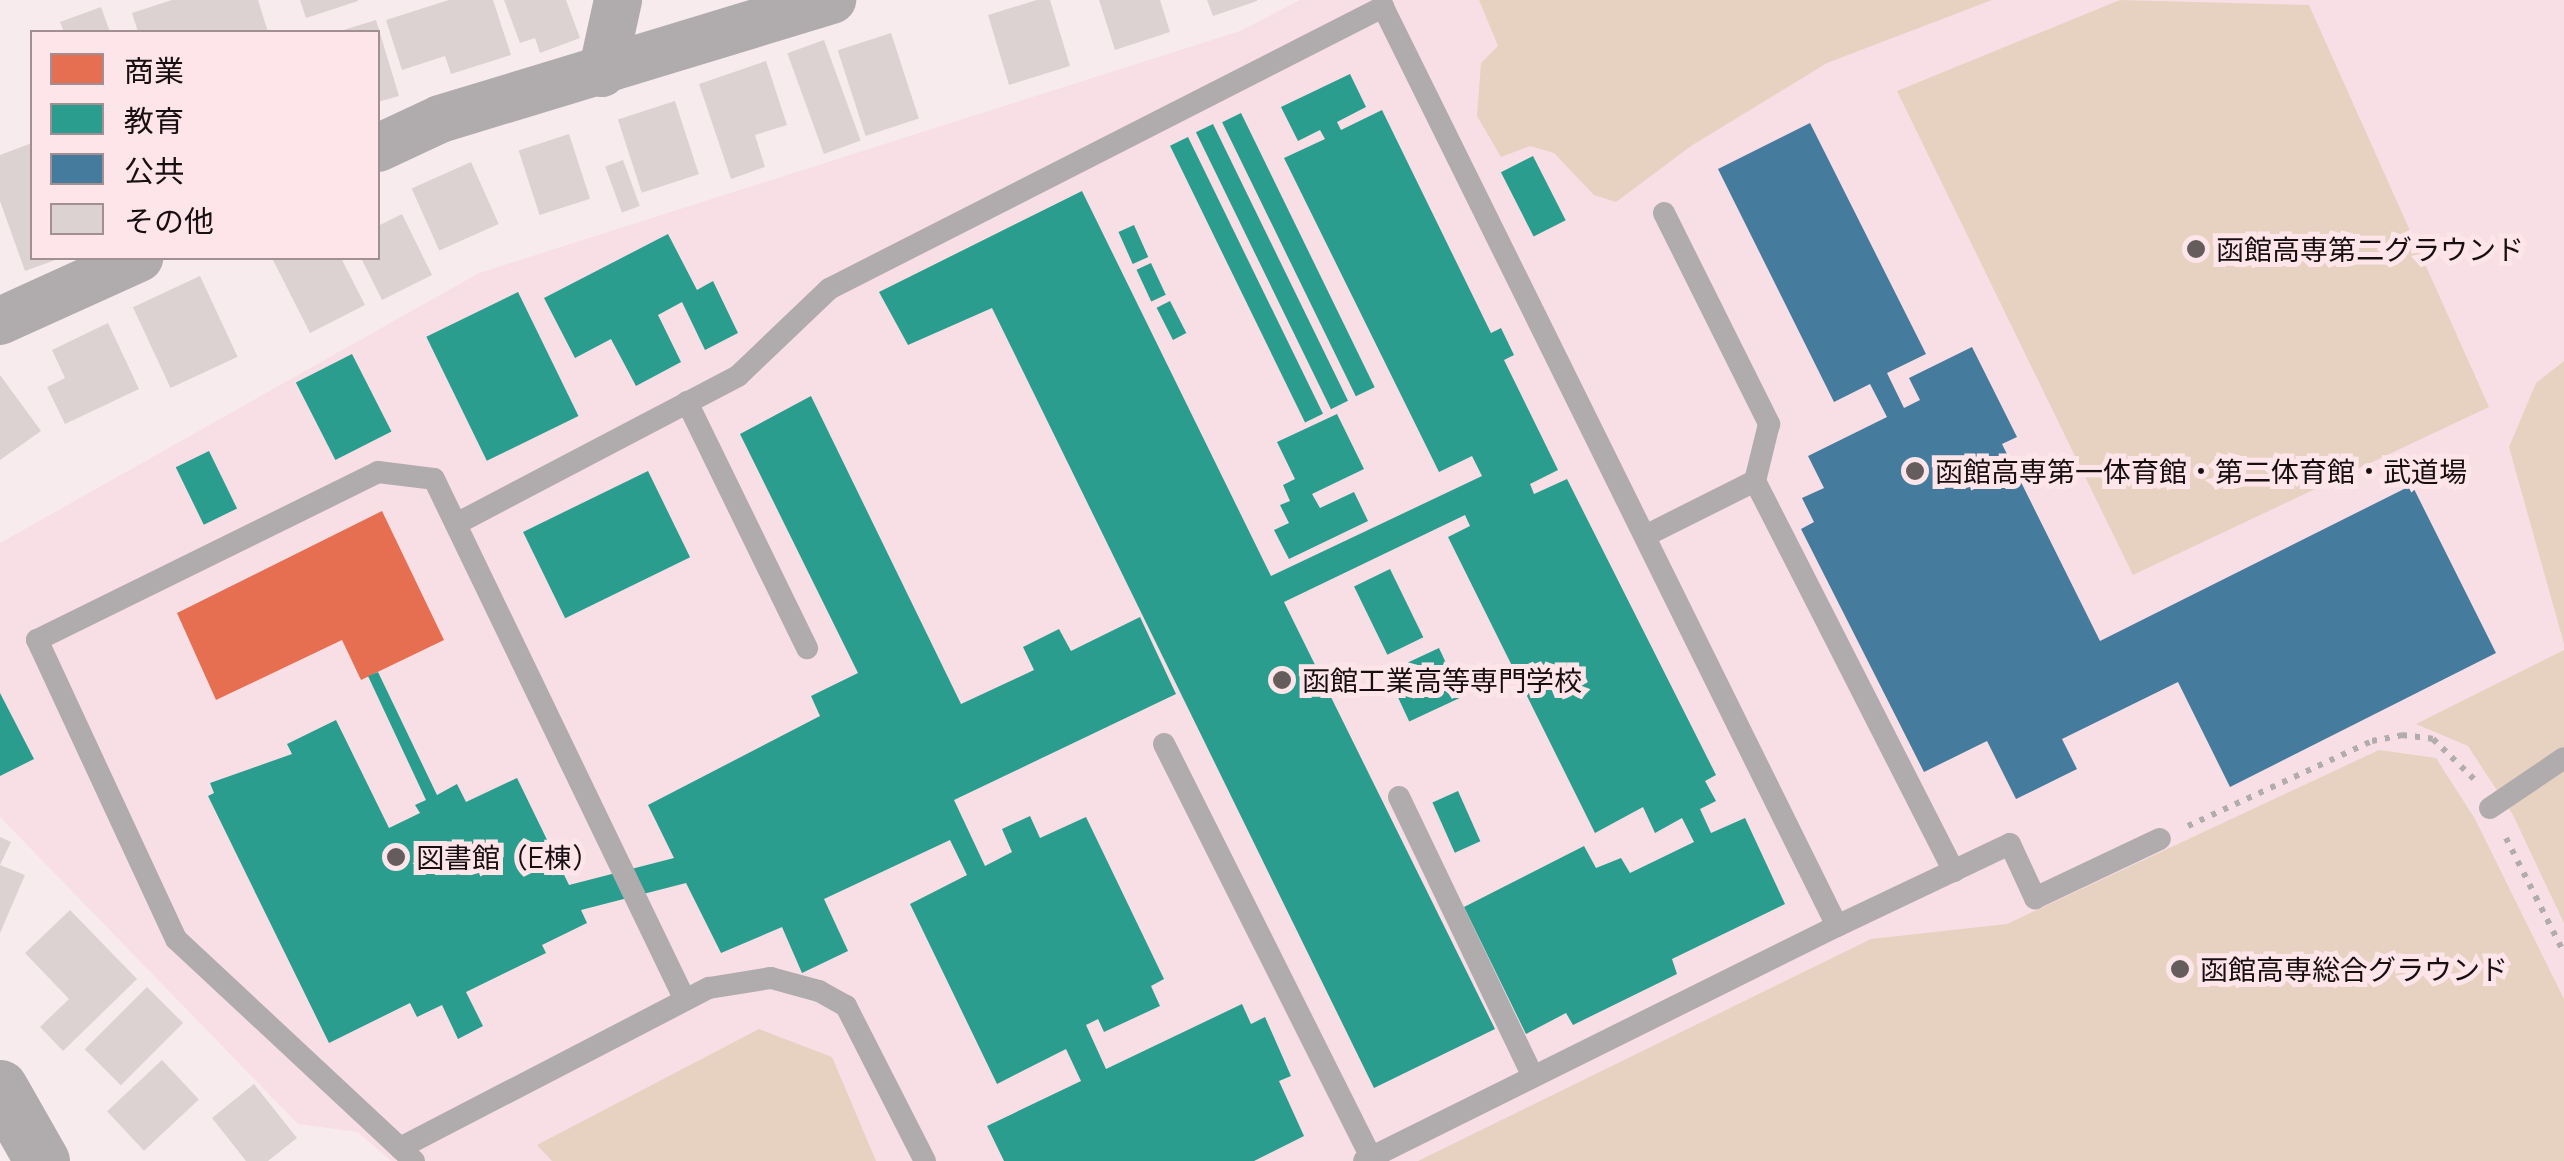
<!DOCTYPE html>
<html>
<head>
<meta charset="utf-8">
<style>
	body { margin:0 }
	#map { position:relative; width:2564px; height:1161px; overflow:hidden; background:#f7ebee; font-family:Manrope,"Noto Sans JP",sans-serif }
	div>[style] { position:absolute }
	.built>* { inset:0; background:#f7dfe5 }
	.green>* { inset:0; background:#e7d2c1 }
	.shops>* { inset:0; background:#e76f51 }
	.schools>* { inset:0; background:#2a9d8f; transform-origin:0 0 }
	.public>* { inset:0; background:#457b9d }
	.building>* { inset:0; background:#dcd2d1; transform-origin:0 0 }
	.path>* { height:6px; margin-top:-3px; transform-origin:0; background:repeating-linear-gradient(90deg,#b1acad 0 5px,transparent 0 13px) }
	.service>* { height:22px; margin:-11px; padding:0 11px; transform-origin:11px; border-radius:11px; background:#b0acae }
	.minor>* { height:48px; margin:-24px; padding:0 24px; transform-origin:24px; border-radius:24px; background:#b0acae }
	.tertiary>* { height:55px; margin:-27.5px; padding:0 27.5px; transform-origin:27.5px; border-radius:27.5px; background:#b0acae }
	.dots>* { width:28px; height:28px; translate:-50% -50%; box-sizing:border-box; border:5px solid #fde5ea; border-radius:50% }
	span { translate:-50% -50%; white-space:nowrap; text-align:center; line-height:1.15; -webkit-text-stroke:10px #fde5ea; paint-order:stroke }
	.poi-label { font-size:28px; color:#170f11 }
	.left { translate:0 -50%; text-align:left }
	.legend { position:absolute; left:30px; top:30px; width:350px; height:230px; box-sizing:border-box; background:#fde5ea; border:2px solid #a18f93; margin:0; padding:12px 18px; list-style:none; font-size:30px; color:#170f11 }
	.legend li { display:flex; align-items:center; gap:20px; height:50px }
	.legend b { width:50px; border:2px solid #a18f93 }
</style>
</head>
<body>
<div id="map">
	<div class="built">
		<i style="clip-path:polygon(1300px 0,2564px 0,2564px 1161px,391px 1161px,358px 1132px,298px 1124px,0 817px,0 543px,479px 273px,1240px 31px)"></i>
	</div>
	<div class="green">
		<i style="clip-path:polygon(1479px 0,1992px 0,1827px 63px,1691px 146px,1616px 202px,1594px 195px,1554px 153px,1530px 146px,1501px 157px,1477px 116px,1481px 63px,1498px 46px)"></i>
		<i style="clip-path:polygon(2120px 0,2309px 5px,2489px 407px,2133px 575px,1897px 91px)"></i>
		<i style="clip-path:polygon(2564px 361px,2564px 644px,2509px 447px,2536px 383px)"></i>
		<i style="clip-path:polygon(2564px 650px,2564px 923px,2513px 815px,2468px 746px,2416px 724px)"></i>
		<i style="clip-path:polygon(2379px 750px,2436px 758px,2475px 819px,2564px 999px,2564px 1161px,1418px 1161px,1871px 939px,2007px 924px)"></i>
		<i style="clip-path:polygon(759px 1029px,832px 1057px,876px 1161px,552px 1161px,537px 1145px)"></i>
	</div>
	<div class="shops">
		<i style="clip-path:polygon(382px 511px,444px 640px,361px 680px,342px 640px,216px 700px,177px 613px)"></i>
	</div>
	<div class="schools">
		<i style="clip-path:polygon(1350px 74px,1366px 107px,1337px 122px,1341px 130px,1382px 110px,1491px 333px,1501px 328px,1514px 355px,1504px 360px,1558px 470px,1530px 484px,1534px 494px,1567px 479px,1716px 775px,1705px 781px,1716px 801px,1700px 809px,1711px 833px,1745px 818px,1785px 904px,1672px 959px,1677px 974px,1573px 1025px,1566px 1013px,1526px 1034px,1464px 907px,1584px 846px,1596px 868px,1621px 858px,1630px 873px,1694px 842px,1682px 818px,1655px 833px,1643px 807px,1595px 833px,1448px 537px,1470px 526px,1465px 515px,1284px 602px,1495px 1029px,1374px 1088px,992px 308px,908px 345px,879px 292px,1082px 191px,1271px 576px,1482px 476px,1472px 456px,1439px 472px,1284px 158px,1325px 139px,1320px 130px,1298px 141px,1281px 107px)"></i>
		<i style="left:1241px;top:113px;width:305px;height:21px;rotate:64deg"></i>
		<i style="left:1213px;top:124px;width:308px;height:19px;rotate:64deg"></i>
		<i style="left:1188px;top:137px;width:308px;height:20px;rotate:64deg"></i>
		<i style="left:1533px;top:156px;width:72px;height:36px;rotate:63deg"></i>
		<i style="left:1134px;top:225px;width:35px;height:17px;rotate:66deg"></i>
		<i style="clip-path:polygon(668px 234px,697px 290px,713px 281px,738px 333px,705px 350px,682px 302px,658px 315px,681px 362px,636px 386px,611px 339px,575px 358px,544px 298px)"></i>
		<i style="left:1151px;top:263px;width:35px;height:16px;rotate:65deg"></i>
		<i style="left:518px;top:292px;width:138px;height:102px;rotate:64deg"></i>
		<i style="left:1170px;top:301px;width:36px;height:15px;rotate:63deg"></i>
		<i style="left:352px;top:354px;width:87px;height:63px;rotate:63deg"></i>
		<i style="clip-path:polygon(811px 396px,961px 704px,1034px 670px,1023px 647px,1059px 629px,1071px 651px,1140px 617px,1176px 694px,954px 800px,985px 866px,1012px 852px,1002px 829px,1030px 816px,1040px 838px,1086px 817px,1164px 979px,1151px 986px,1160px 1006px,1104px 1032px,1098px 1019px,1086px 1025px,1106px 1069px,1242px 1004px,1251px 1024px,1265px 1017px,1291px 1076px,1279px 1081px,1304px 1136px,1254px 1161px,1004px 1161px,987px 1126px,1081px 1081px,1066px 1049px,997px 1084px,910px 904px,967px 875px,950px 840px,824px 899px,848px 951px,802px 973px,782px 927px,721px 953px,686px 883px,581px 910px,587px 923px,542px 945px,546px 953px,466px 992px,483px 1026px,458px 1039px,442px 1005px,417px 1017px,410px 1003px,329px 1043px,208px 796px,214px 793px,210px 783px,292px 754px,287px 744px,336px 720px,389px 828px,420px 813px,415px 805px,426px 800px,368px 676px,378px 672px,437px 795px,457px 784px,466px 802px,517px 778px,569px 885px,674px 858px,648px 805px,820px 716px,811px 696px,858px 673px,740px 434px)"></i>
		<i style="clip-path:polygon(1337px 414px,1364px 469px,1312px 494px,1320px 508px,1354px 492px,1368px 521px,1289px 559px,1274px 530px,1289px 523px,1280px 505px,1290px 501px,1283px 485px,1295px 479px,1277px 442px)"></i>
		<i style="left:209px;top:451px;width:64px;height:37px;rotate:64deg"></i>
		<i style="left:648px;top:471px;width:96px;height:139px;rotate:64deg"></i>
		<i style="left:1390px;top:569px;width:76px;height:40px;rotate:64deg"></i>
		<i style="left:1439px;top:648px;width:54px;height:58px;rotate:65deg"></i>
		<i style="clip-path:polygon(0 693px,34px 759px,0 776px)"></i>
		<i style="left:1458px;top:791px;width:55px;height:28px;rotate:66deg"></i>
	</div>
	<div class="public">
		<i style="clip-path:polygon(1810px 123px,1926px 354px,1887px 373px,1904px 408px,1920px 400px,1909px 378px,1972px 347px,2017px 437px,2002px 444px,2100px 641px,2412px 485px,2496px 653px,2230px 787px,2178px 682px,2062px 739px,2077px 769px,2016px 799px,1987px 741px,1924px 772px,1801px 529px,1814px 522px,1802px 498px,1824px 488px,1808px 456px,1887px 417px,1870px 384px,1834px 402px,1718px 169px)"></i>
	</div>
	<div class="building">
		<i style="clip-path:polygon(172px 0,258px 0,268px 32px,138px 32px,132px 13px)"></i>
		<i style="clip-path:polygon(300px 0,358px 0,358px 1px,306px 18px)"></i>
		<i style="clip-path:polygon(449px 0,493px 0,511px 55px,451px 74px,445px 56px,402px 70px,386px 20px)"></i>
		<i style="clip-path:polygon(504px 0,566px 0,580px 38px,540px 53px,535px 38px,520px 43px)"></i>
		<i style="clip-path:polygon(1037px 0,1050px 0,1070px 66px,1009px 85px,988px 15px)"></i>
		<i style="clip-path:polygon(1099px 0,1160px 0,1170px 32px,1115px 50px)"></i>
		<i style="clip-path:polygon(1207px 0,1257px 0,1257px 1px,1213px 16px)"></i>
		<i style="clip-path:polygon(101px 7px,110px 32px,64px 32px,60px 22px)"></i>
		<i style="clip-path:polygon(376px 20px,399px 96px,378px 102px,378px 32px,337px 32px)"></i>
		<i style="left:891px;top:33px;width:90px;height:56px;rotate:72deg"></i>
		<i style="left:824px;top:40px;width:107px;height:39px;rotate:70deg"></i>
		<i style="clip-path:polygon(766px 61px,787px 125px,755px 135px,765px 167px,731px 179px,699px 84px)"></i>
		<i style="left:675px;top:101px;width:77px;height:60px;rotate:72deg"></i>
		<i style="left:569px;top:134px;width:68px;height:53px;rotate:72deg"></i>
		<i style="clip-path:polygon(32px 143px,32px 258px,61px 258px,25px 271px,0 201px,0 155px)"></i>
		<i style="left:623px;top:160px;width:49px;height:19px;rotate:70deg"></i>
		<i style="left:471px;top:162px;width:68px;height:65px;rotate:66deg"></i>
		<i style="clip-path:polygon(402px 214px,432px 275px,382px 300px,361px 258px,378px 258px,378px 226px)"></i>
		<i style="clip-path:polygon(272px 258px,341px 258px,365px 305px,310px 333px)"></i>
		<i style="left:200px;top:276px;width:89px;height:74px;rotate:65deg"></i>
		<i style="clip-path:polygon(108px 323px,139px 389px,65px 424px,47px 387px,65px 378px,52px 350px)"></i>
		<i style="clip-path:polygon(0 375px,41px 431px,0 460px)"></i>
		<i style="clip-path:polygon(0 837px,11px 842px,0 865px,25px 875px,0 933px)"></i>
		<i style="clip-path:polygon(70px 910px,137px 979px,63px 1051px,40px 1027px,69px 999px,25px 953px)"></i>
		<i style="left:147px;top:987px;width:51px;height:88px;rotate:45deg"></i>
		<i style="left:162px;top:1060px;width:54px;height:75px;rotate:47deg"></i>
		<i style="clip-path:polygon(254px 1084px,297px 1138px,268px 1161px,246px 1161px,212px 1118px)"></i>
	</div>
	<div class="path">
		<i style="left:2188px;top:826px;width:203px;rotate:-24.8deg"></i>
		<i style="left:2372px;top:741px;width:31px;rotate:-11deg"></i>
		<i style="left:2402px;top:735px;width:31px;rotate:7deg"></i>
		<i style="left:2433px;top:739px;width:57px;rotate:44.3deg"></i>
		<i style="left:2506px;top:838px;width:129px;rotate:63.2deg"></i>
	</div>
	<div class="service">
		<i style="left:1664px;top:213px;width:236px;rotate:63.5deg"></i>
		<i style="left:1769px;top:424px;width:59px;rotate:103.8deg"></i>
		<i style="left:687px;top:402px;width:274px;rotate:64deg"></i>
		<i style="left:456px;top:524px;width:318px;rotate:-27.7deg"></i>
		<i style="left:738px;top:376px;width:126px;rotate:-43.7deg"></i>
		<i style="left:829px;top:289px;width:622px;rotate:-26.98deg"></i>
		<i style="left:1383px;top:7px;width:1025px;rotate:63.71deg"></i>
		<i style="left:1837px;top:926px;width:528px;rotate:153.58deg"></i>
		<i style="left:1645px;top:536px;width:123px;rotate:-26.6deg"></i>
		<i style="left:1755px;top:481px;width:438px;rotate:63deg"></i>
		<i style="left:1164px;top:744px;width:462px;rotate:63.4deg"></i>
		<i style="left:1399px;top:797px;width:310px;rotate:64.4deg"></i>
		<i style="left:2490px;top:808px;width:89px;rotate:-34deg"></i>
		<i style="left:1837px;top:926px;width:191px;rotate:-25.4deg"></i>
		<i style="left:2010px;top:844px;width:60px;rotate:65.2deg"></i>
		<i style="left:2035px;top:898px;width:138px;rotate:-25.3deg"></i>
		<i style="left:400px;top:1148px;width:348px;rotate:-27.4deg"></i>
		<i style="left:709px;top:988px;width:63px;rotate:-9.2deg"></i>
		<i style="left:771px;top:978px;width:50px;rotate:15.2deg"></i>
		<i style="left:819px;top:991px;width:31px;rotate:29deg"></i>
		<i style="left:846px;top:1006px;width:174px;rotate:63deg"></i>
		<i style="left:414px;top:1161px;width:325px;rotate:-137deg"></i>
		<i style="left:176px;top:939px;width:330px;rotate:-114.9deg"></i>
		<i style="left:37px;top:640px;width:380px;rotate:-26.2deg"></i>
		<i style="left:378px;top:472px;width:56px;rotate:7.1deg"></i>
		<i style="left:434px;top:479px;width:578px;rotate:64.28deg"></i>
	</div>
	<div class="minor">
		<i style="left:602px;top:73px;width:75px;rotate:-77.6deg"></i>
		<i style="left:378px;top:148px;width:68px;rotate:-25.1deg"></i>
		<i style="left:440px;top:119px;width:410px;rotate:-16.9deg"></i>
		<i style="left:0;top:321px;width:153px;rotate:-24.4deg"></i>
	</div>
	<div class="tertiary">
		<i style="left:0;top:1087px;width:85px;rotate:60.4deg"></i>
	</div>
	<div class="dots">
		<i style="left:2196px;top:249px;background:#655c5e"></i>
		<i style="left:1915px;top:471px;background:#655c5e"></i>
		<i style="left:1282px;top:680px;background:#655c5e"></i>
		<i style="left:396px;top:857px;background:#655c5e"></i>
		<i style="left:2180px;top:969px;background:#655c5e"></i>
	</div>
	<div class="poi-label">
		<span class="left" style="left:2216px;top:249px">函館高専第二グラウンド</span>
		<span class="left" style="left:1935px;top:471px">函館高専第一体育館・第二体育館・武道場</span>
		<span class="left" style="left:1302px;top:680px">函館工業高等専門学校</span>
		<span class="left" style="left:416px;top:857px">図書館（E棟）</span>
		<span class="left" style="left:2200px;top:969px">函館高専総合グラウンド</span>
	</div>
	<ul class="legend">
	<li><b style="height:28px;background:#e76f51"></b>商業</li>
	<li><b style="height:28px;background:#2a9d8f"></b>教育</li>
	<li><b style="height:28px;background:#457b9d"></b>公共</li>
	<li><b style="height:28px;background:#dcd2d1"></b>その他</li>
	</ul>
</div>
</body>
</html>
